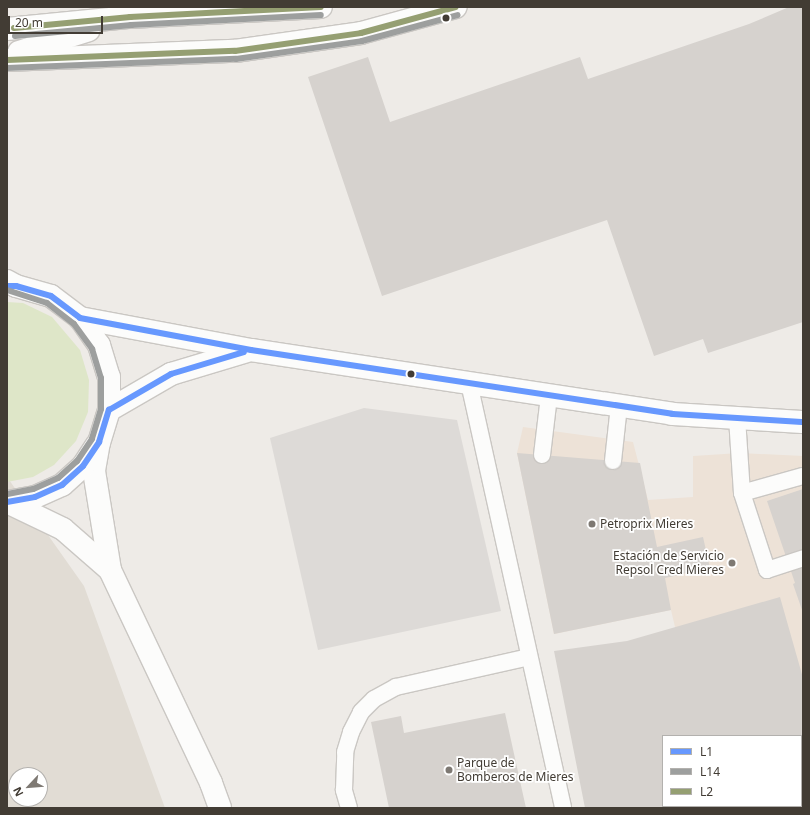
<!DOCTYPE html>
<html>
<head>
<meta charset="utf-8">
<style>
	body { margin:0 }
	#map { position:relative; width:810px; height:815px; overflow:hidden; background:#eeebe7; font-family:"Noto Sans",sans-serif }
	div>[style] { position:absolute }
	.residential>* { inset:0; background:#e1dcd4 }
	.commercial>* { inset:0; background:#ede2d7 }
	.green>* { inset:0; background:#dee6c8 }
	.parking>* { inset:0; background:#dddad7 }
	.building>* { inset:0; background:#d6d2ce }
	.roads { filter:drop-shadow(1px 0 #cac7c3) drop-shadow(-1px 0 #cac7c3) drop-shadow(0 1px #cac7c3) drop-shadow(0 -1px #cac7c3) }
	.service>* { height:16px; margin:-8px; padding:0 8px; transform-origin:8px; border-radius:8px; background:#fcfcfb }
	.minor>* { height:22px; margin:-11px; padding:0 11px; transform-origin:11px; border-radius:11px; background:#fcfcfb }
	.tertiary>* { height:22px; margin:-11px; padding:0 11px; transform-origin:11px; border-radius:11px; background:#fcfcfb }
	.bus-1>* { height:6px; margin:-3px; padding:0 3px; transform-origin:3px; border-radius:3px; background:#6798fe }
	.bus-2>* { height:6px; margin:-3px; padding:0 3px; transform-origin:3px; border-radius:3px; background:#9d9f9e }
	.bus-3>* { height:6px; margin:-3px; padding:0 3px; transform-origin:3px; border-radius:3px; background:#959f72 }
	.dots>* { width:11px; height:11px; translate:-50% -50%; box-sizing:border-box; border:2px solid #fff; border-radius:50% }
	span { translate:-50% -50%; white-space:nowrap; text-align:center; line-height:1.15; -webkit-text-stroke:3.5px #fff; paint-order:stroke }
	.poi-label { font-size:12px; color:#423c34 }
	.left { translate:0 -50%; text-align:left }
	.right { translate:-100% -50%; text-align:right }
	.frame { position:absolute; inset:0; border:8px solid #423c34; pointer-events:none }
	.legend { position:absolute; left:662px; top:735px; width:140px; height:72px; box-sizing:border-box; background:#fff; border:1px solid #b3b1ae; margin:0; padding:5px 7px; list-style:none; font-size:12px; color:#423c34 }
	.legend li { display:flex; align-items:center; gap:8px; height:20px }
	.legend b { width:20px; border:1px solid #b3b1ae }
	.north { position:absolute; left:8px; top:767px; width:40px; height:40px; box-sizing:border-box; background:#fff; border:1px solid #b3b1ae; border-radius:50%; rotate:244deg; font-size:11px; font-weight:700; line-height:16px; text-align:center; color:#423c34 }
	.north::after { content:''; display:block; margin:auto; width:14px; height:18px; background:#7e7973; clip-path:polygon(50% 0,100% 100%,50% 72%,0 100%) }
	.scale { position:absolute; left:8px; top:16px; width:95px; height:18px; box-sizing:border-box; border:2px solid #423c34; border-top:0; padding-left:5px; font-size:12px; line-height:14px; white-space:nowrap; color:#423c34; -webkit-text-stroke:3px #fff; paint-order:stroke }
</style>
</head>
<body>
<div id="map">
	<div class="residential">
		<i style="clip-path:polygon(evenodd,7px 477px,84px 586px,165px 808px,7px 808px,7px 477px,16px 775px,40px 775px,40px 799px,16px 799px,16px 775px)"></i>
	</div>
	<div class="commercial">
		<i style="clip-path:polygon(523px 427px,633px 442px,648px 500px,693px 497px,693px 456px,740px 453px,803px 456px,803px 678px,675px 627px,671px 610px,554px 634px,517px 453px)"></i>
	</div>
	<div class="green">
		<i style="clip-path:polygon(7px 302px,23px 303px,52px 317px,80px 350px,89px 380px,88px 412px,76px 441px,54px 465px,33px 477px,7px 482px)"></i>
	</div>
	<div class="parking">
		<i style="clip-path:polygon(364px 408px,457px 420px,501px 611px,318px 650px,270px 438px)"></i>
	</div>
	<div class="building">
		<i style="clip-path:polygon(789px 7px,803px 7px,803px 322px,708px 353px,703px 339px,654px 356px,607px 220px,382px 296px,308px 77px,368px 57px,390px 122px,580px 57px,588px 79px,749px 24px)"></i>
		<i style="clip-path:polygon(517px 453px,640px 463px,657px 547px,703px 537px,710px 568px,665px 578px,671px 610px,554px 634px)"></i>
		<i style="clip-path:polygon(803px 489px,803px 609px,802px 610px,793px 584px,795px 583px,767px 501px)"></i>
		<i style="clip-path:polygon(780px 597px,803px 678px,803px 799px,801px 799px,801px 736px,663px 736px,663px 806px,692px 806px,693px 808px,585px 808px,554px 651px,627px 641px)"></i>
		<i style="clip-path:polygon(505px 713px,526px 808px,389px 808px,371px 722px,401px 716px,404px 733px)"></i>
		<i style="clip-path:polygon(746px 806px,780px 806px,775px 808px,747px 808px)"></i>
	</div>
	<div class="roads">
		<div class="service">
			<i style="left:469px;top:383px;width:435px;rotate:77.5deg"></i>
			<i style="left:737px;top:418px;width:75px;rotate:86.2deg"></i>
			<i style="left:742px;top:493px;width:81px;rotate:72deg"></i>
			<i style="left:767px;top:570px;width:38px;rotate:-18deg"></i>
			<i style="left:542px;top:455px;width:59px;rotate:-83.2deg"></i>
			<i style="left:613px;top:461px;width:55px;rotate:-83.8deg"></i>
			<i style="left:742px;top:493px;width:63px;rotate:-15.6deg"></i>
			<i style="left:349px;top:808px;width:19px;rotate:-106deg"></i>
			<i style="left:344px;top:790px;width:38px;rotate:-88deg"></i>
			<i style="left:345px;top:752px;width:21px;rotate:-73deg"></i>
			<i style="left:351px;top:732px;width:22px;rotate:-63deg"></i>
			<i style="left:361px;top:712px;width:18px;rotate:-45deg"></i>
			<i style="left:374px;top:699px;width:25px;rotate:-29deg"></i>
			<i style="left:396px;top:687px;width:136px;rotate:-12.7deg"></i>
		</div>
		<div class="minor">
			<i style="left:80px;top:318px;width:174px;rotate:10.6deg"></i>
			<i style="left:251px;top:350px;width:426px;rotate:8.6deg"></i>
			<i style="left:672px;top:414px;width:131px;rotate:3.5deg"></i>
			<i style="left:109px;top:410px;width:72px;rotate:-30.1deg"></i>
			<i style="left:171px;top:374px;width:79px;rotate:-16.8deg"></i>
		</div>
		<div class="tertiary">
			<i style="left:7px;top:29px;width:124px;rotate:-5.6deg"></i>
			<i style="left:130px;top:17px;width:191px;rotate:-3deg"></i>
			<i style="left:19px;top:52px;width:73px;rotate:-17.4deg"></i>
			<i style="left:7px;top:60px;width:228px;rotate:-2.3deg"></i>
			<i style="left:235px;top:51px;width:127px;rotate:-8.1deg"></i>
			<i style="left:361px;top:33px;width:98px;rotate:-15.3deg"></i>
			<i style="left:7px;top:281px;width:10px;rotate:29deg"></i>
			<i style="left:16px;top:286px;width:36px;rotate:16deg"></i>
			<i style="left:51px;top:296px;width:36px;rotate:37deg"></i>
			<i style="left:80px;top:318px;width:33px;rotate:55deg"></i>
			<i style="left:99px;top:345px;width:34px;rotate:73deg"></i>
			<i style="left:109px;top:377px;width:33px;rotate:90deg"></i>
			<i style="left:109px;top:410px;width:34px;rotate:107deg"></i>
			<i style="left:99px;top:442px;width:29px;rotate:100deg"></i>
			<i style="left:94px;top:471px;width:100px;rotate:80.8deg"></i>
			<i style="left:110px;top:570px;width:236px;rotate:64.6deg"></i>
			<i style="left:211px;top:783px;width:27px;rotate:70deg"></i>
			<i style="left:7px;top:502px;width:62px;rotate:25.7deg"></i>
			<i style="left:63px;top:529px;width:62px;rotate:41.1deg"></i>
			<i style="left:7px;top:502px;width:28px;rotate:-10deg"></i>
			<i style="left:35px;top:497px;width:30px;rotate:-24deg"></i>
			<i style="left:62px;top:485px;width:28px;rotate:-42deg"></i>
			<i style="left:83px;top:466px;width:24px;rotate:-57deg"></i>
		</div>
	</div>
	<div class="bus-1">
		<i style="left:7px;top:286px;width:9px"></i>
		<i style="left:16px;top:286px;width:36px;rotate:16deg"></i>
		<i style="left:51px;top:296px;width:36px;rotate:37deg"></i>
		<i style="left:80px;top:318px;width:174px;rotate:10.6deg"></i>
		<i style="left:251px;top:350px;width:426px;rotate:8.6deg"></i>
		<i style="left:672px;top:414px;width:131px;rotate:3.5deg"></i>
		<i style="left:109px;top:410px;width:72px;rotate:-30.1deg"></i>
		<i style="left:171px;top:374px;width:76px;rotate:-16.8deg"></i>
		<i style="left:7px;top:502px;width:28px;rotate:-10deg"></i>
		<i style="left:35px;top:497px;width:30px;rotate:-24deg"></i>
		<i style="left:62px;top:485px;width:28px;rotate:-42deg"></i>
		<i style="left:83px;top:466px;width:29px;rotate:-56deg"></i>
		<i style="left:99px;top:442px;width:34px;rotate:-73deg"></i>
	</div>
	<div class="bus-2">
		<i style="left:15px;top:36px;width:117px;rotate:-5.4deg"></i>
		<i style="left:131px;top:25px;width:190px;rotate:-3deg"></i>
		<i style="left:7px;top:68px;width:229px;rotate:-2.3deg"></i>
		<i style="left:236px;top:59px;width:127px;rotate:-8.1deg"></i>
		<i style="left:362px;top:41px;width:99px;rotate:-15.2deg"></i>
		<i style="left:7px;top:290px;width:42px;rotate:18deg"></i>
		<i style="left:47px;top:303px;width:34px;rotate:38deg"></i>
		<i style="left:74px;top:324px;width:31px;rotate:54deg"></i>
		<i style="left:92px;top:349px;width:30px;rotate:73deg"></i>
		<i style="left:101px;top:378px;width:31px;rotate:90deg"></i>
		<i style="left:101px;top:409px;width:31px;rotate:107deg"></i>
		<i style="left:92px;top:439px;width:27px;rotate:124deg"></i>
		<i style="left:77px;top:461px;width:25px;rotate:138deg"></i>
		<i style="left:58px;top:478px;width:27px;rotate:156deg"></i>
		<i style="left:33px;top:489px;width:26px;rotate:169deg"></i>
	</div>
	<div class="bus-3">
		<i style="left:14px;top:28px;width:117px;rotate:-5.4deg"></i>
		<i style="left:130px;top:17px;width:191px;rotate:-3deg"></i>
		<i style="left:7px;top:60px;width:228px;rotate:-2.3deg"></i>
		<i style="left:235px;top:51px;width:127px;rotate:-8.1deg"></i>
		<i style="left:361px;top:33px;width:98px;rotate:-15.3deg"></i>
	</div>
	<div class="dots">
		<i style="left:446px;top:18px;background:#423c34"></i>
		<i style="left:411px;top:374px;background:#423c34"></i>
		<i style="left:592px;top:524px;background:#7e7973"></i>
		<i style="left:732px;top:563px;background:#7e7973"></i>
		<i style="left:449px;top:770px;background:#7e7973"></i>
	</div>
	<div class="poi-label">
		<span class="left" style="left:600px;top:524px">Petroprix Mieres</span>
		<span class="right" style="left:724px;top:563px">Estación de Servicio<br>Repsol Cred Mieres</span>
		<span class="left" style="left:457px;top:770px">Parque de<br>Bomberos de Mieres</span>
	</div>
	<div class="frame"></div>
	<ul class="legend">
	<li><b style="height:5px;background:#6798fe"></b>L1</li>
	<li><b style="height:5px;background:#9d9f9e"></b>L14</li>
	<li><b style="height:5px;background:#959f72"></b>L2</li>
	</ul>
	<div class="north">N</div>
	<div class="scale">20 m</div>
</div>
</body>
</html>
